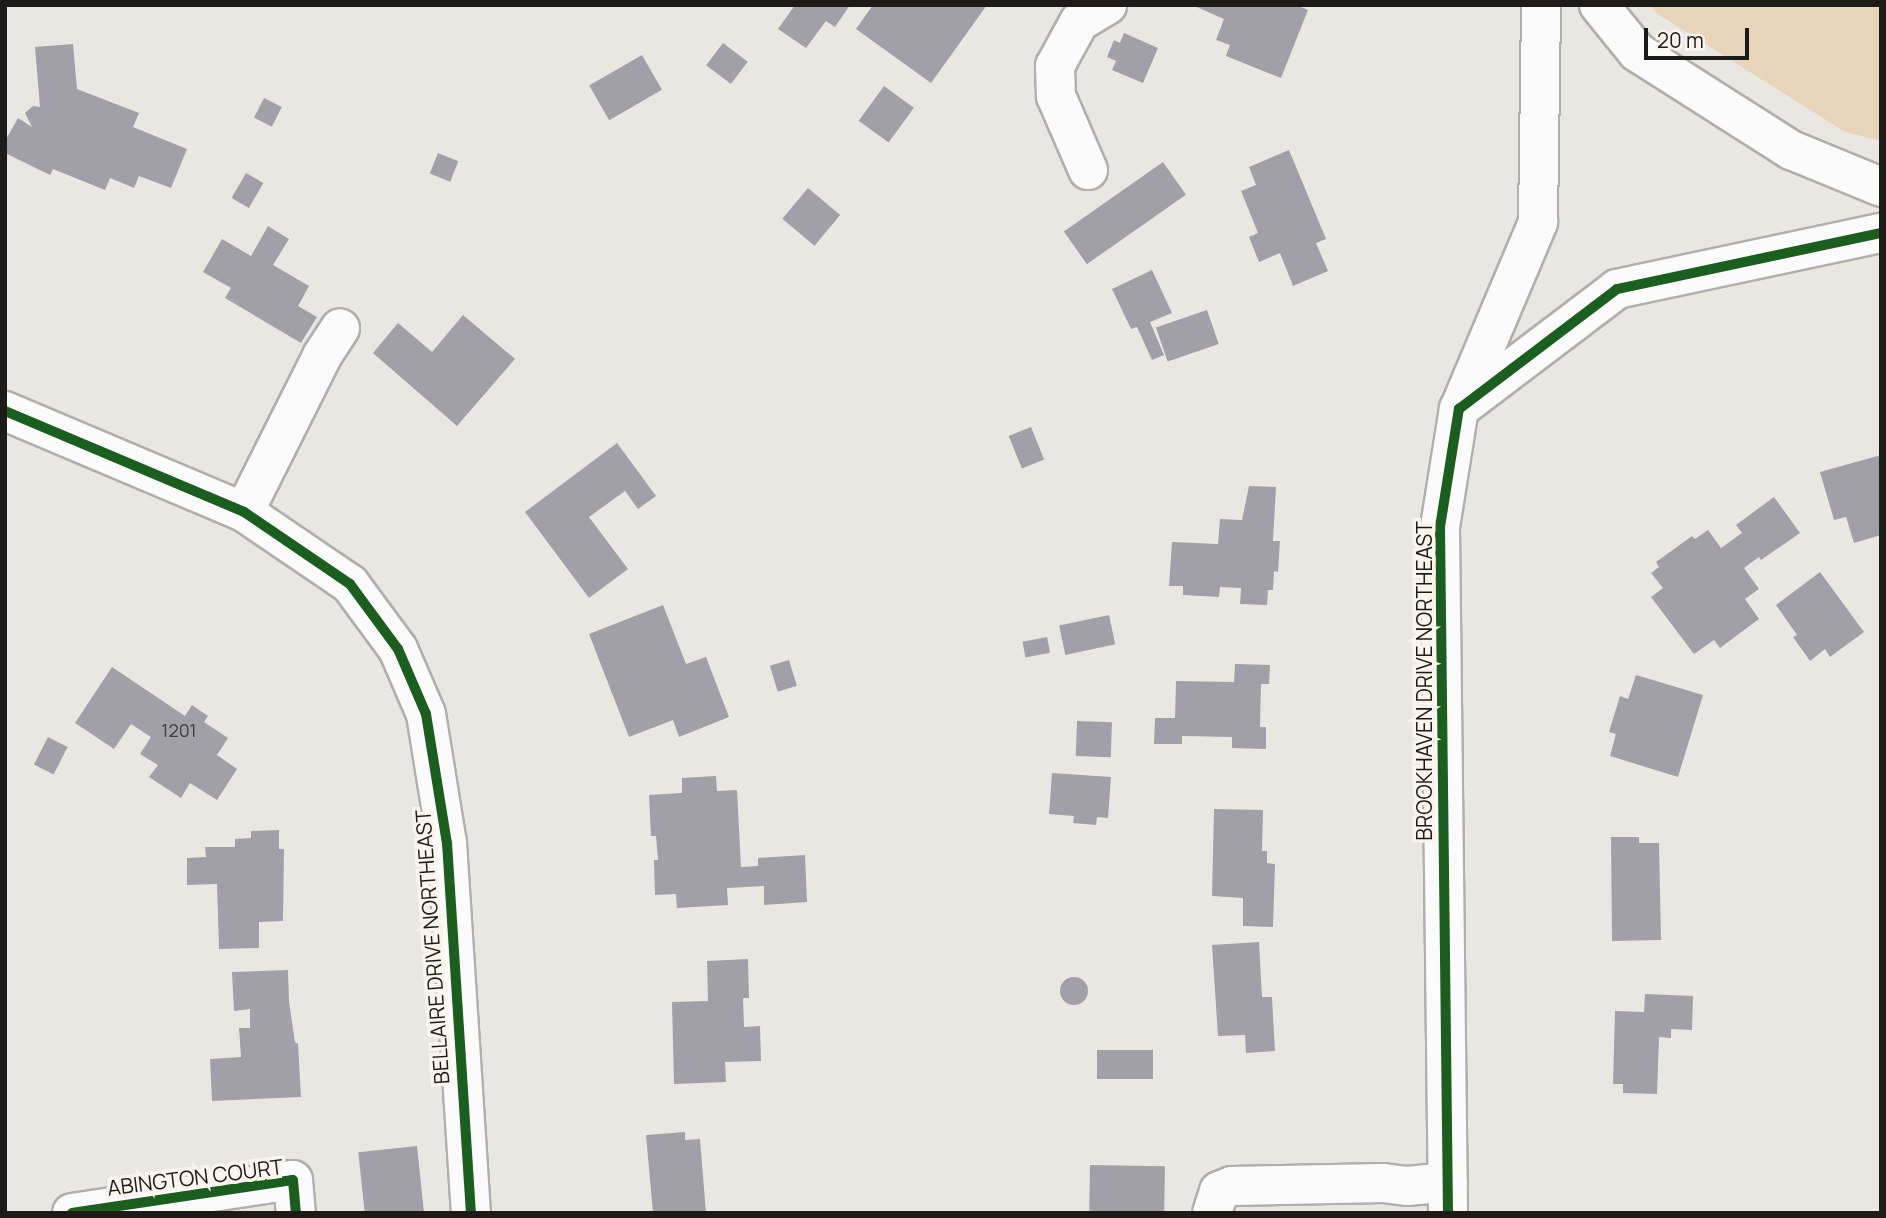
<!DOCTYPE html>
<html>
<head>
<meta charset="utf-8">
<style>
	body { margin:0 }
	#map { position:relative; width:1886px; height:1218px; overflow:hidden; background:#eae7e3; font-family:Manrope,sans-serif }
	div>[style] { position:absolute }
	.green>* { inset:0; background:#e8d4ba }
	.building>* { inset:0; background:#a1a0a8; transform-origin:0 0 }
	.round { border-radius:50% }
	.roads { filter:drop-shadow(2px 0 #b1afad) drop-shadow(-2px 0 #b1afad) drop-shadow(0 2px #b1afad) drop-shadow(0 -2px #b1afad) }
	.minor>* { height:38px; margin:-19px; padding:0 19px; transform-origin:19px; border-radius:19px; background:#fcfbfb }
	.cycleway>* { height:10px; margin:-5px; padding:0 5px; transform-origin:5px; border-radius:5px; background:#1b5e20 }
	span { translate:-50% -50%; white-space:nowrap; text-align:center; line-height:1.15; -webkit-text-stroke:7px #faf4ed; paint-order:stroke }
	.number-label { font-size:18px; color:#3e3c3c }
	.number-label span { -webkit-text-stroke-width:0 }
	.street-label { font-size:21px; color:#1d1b18 }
	.frame { position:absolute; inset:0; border:7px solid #1d1b18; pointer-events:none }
	.scale { position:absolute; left:1644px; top:28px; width:105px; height:32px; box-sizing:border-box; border:4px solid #1d1b18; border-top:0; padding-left:9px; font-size:21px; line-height:24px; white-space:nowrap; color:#1d1b18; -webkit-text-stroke:5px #faf4ed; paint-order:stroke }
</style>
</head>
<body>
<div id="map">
	<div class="green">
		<i style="clip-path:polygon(1650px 5px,1881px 5px,1881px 141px,1845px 132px,1656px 13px)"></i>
	</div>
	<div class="building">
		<i style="clip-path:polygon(795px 5px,850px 5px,835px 27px,826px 21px,806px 48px,778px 29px)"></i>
		<i style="clip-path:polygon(873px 5px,987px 5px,931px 83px,856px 29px)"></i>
		<i style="clip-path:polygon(1192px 5px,1296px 5px,1308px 10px,1281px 78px,1226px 56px,1230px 45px,1216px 40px,1224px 19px)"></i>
		<i style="clip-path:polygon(1124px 33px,1158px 48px,1143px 83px,1112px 70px,1116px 61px,1107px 57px,1114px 40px,1120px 43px)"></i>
		<i style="left:723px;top:43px;width:31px;height:28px;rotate:37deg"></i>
		<i style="clip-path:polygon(73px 44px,77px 89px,139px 113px,133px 127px,187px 149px,171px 188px,139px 176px,134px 188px,110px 178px,105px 190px,53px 169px,50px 175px,5px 153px,5px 141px,18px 118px,32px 127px,25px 113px,33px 106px,40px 107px,35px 47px)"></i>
		<i style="left:642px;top:55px;width:40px;height:61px;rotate:60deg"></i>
		<i style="left:884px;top:86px;width:37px;height:43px;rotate:36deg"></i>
		<i style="left:264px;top:98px;width:20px;height:22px;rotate:27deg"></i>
		<i style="clip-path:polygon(1289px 150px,1326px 239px,1316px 243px,1328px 271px,1293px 286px,1280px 253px,1259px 262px,1249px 237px,1258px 233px,1241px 191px,1256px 185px,1249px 167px)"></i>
		<i style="left:438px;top:153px;width:22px;height:22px;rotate:22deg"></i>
		<i style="left:1163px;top:162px;width:40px;height:121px;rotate:55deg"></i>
		<i style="left:246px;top:173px;width:20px;height:29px;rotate:30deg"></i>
		<i style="left:808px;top:188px;width:42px;height:40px;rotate:40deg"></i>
		<i style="clip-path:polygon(268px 226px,289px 239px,273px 265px,309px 286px,298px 306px,317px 317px,301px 343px,225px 298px,231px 288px,203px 272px,222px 239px,251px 256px)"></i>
		<i style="clip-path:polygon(1152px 270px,1172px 313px,1150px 322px,1164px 355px,1152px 360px,1137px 327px,1131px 329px,1112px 289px)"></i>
		<i style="left:1207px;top:310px;width:36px;height:54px;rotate:71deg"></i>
		<i style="clip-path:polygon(463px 315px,515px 359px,457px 426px,373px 353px,398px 323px,432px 352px)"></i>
		<i style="left:1031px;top:427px;width:35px;height:24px;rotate:68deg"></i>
		<i style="clip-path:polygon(617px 443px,656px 496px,638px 509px,625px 491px,589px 517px,628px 569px,589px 598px,525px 512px)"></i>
		<i style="clip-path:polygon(1881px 455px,1881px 535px,1854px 543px,1846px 517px,1834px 520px,1820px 472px)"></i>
		<i style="clip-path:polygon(1249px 486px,1276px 487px,1273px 541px,1280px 541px,1278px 572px,1274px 571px,1273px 590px,1268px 590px,1267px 605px,1240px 604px,1241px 588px,1220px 587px,1219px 597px,1183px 595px,1183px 586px,1169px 586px,1172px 542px,1218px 544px,1220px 519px,1242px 520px)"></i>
		<i style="clip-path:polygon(1774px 497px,1800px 533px,1761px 560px,1759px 557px,1744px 568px,1759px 589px,1745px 599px,1759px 619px,1720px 648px,1714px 640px,1694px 654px,1651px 597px,1663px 588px,1651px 573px,1659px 567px,1656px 562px,1692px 536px,1695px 539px,1708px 530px,1721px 548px,1742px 533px,1736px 525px)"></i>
		<i style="clip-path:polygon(1820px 572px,1864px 632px,1830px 657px,1825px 649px,1810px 661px,1793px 637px,1797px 635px,1776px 605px)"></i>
		<i style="clip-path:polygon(663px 605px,686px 664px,706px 657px,729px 717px,679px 737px,673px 720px,629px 737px,589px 634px)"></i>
		<i style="left:1109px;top:615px;width:30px;height:51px;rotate:78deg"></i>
		<i style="left:1047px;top:637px;width:16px;height:25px;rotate:79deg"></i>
		<i style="left:789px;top:660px;width:27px;height:20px;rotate:73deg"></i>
		<i style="clip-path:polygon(1235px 664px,1270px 665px,1269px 684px,1261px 684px,1260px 727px,1266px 727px,1266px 749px,1232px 748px,1232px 737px,1182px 736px,1182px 744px,1154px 744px,1155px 718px,1175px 718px,1176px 681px,1234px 682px)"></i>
		<i style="clip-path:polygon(112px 667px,185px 716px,192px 705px,208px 716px,204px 722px,228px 738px,217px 755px,237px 769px,217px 800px,190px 783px,181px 798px,149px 777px,158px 765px,140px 754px,151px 737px,131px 724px,114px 749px,75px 723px)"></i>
		<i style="clip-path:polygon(1636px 675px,1703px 695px,1678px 777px,1610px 756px,1616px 734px,1609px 732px,1620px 696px,1628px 699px)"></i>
		<i style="left:1077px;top:721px;width:35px;height:35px;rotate:2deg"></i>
		<i style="left:48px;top:737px;width:22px;height:31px;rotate:27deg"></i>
		<i style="clip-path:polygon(1052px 773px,1111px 777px,1108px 818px,1097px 817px,1096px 825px,1073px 823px,1074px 816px,1049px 814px)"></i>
		<i style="clip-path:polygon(716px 776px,717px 791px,737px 790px,741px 867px,758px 866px,758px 858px,805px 855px,807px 902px,764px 905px,764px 886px,727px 888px,728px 905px,677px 908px,676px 894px,655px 895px,654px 860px,658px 860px,656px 836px,651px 836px,649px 795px,682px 793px,682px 778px)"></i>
		<i style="clip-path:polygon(1214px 809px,1263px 810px,1262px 851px,1267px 851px,1267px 863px,1275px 864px,1273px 927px,1243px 926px,1243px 898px,1212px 896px)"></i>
		<i style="clip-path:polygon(279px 830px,279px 849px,284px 849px,283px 921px,259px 922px,259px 948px,219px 949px,217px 884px,187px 885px,187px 858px,206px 857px,205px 847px,235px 847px,235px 839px,251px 838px,251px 831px)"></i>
		<i style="clip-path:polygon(1611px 837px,1639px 837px,1639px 843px,1659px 843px,1661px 940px,1612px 941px)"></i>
		<i style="clip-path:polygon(1259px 942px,1262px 997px,1272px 997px,1275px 1051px,1246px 1053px,1245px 1035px,1218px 1036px,1212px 945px)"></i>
		<i style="clip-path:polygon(748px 959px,749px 998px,743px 998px,744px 1027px,760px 1026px,761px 1061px,725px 1062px,726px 1082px,674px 1084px,672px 1002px,708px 1001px,707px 961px)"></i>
		<i style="clip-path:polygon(288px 970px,289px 1002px,295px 1042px,298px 1044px,301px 1097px,212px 1101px,210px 1059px,241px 1057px,239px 1028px,250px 1028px,250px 1009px,234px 1011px,232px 972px)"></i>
		<i class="round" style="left:1060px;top:977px;width:28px;height:28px"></i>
		<i style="clip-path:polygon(1645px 994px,1693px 996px,1692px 1030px,1671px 1029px,1671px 1038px,1659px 1037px,1657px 1094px,1623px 1093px,1623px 1084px,1613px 1084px,1615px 1011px,1644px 1012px)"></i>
		<i style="left:1097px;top:1050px;width:56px;height:29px"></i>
		<i style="clip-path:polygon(685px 1132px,685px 1140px,700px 1139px,706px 1213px,653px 1213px,646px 1135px)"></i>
		<i style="left:417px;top:1146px;width:67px;height:59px;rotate:84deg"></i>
		<i style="left:1090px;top:1165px;width:75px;height:48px;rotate:1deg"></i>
	</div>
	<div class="roads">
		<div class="minor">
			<i style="left:1599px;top:5px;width:60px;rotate:51deg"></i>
			<i style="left:1637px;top:52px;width:183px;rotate:32.5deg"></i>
			<i style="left:1791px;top:150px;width:97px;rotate:22.3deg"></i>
			<i style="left:1088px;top:170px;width:81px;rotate:-113.4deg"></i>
			<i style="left:1056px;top:96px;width:30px;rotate:-92deg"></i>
			<i style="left:1055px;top:66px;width:50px;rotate:-61.4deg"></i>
			<i style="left:1079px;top:22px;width:33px;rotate:-31deg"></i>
			<i style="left:1460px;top:407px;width:201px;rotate:-67.1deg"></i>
			<i style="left:1538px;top:222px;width:217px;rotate:-89.2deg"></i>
			<i style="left:5px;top:411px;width:259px;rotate:22.9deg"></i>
			<i style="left:244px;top:512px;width:128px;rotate:34.2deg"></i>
			<i style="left:350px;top:584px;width:81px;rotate:53.6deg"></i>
			<i style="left:398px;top:649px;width:71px;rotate:66.7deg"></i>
			<i style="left:426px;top:714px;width:131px;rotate:80.8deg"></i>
			<i style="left:447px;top:843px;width:371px;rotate:86.3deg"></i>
			<i style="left:244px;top:512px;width:174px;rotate:-63.4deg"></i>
			<i style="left:322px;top:356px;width:33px;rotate:-57deg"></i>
			<i style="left:72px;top:1213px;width:223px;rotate:-8.5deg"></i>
			<i style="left:293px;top:1180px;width:33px;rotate:85deg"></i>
			<i style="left:1212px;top:1213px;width:23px;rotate:-72deg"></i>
			<i style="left:1219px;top:1191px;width:14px;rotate:-21deg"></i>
			<i style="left:1232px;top:1186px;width:151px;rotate:-1.1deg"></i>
			<i style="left:1383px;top:1183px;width:25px;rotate:7deg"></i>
			<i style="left:1408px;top:1186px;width:40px;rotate:-5.7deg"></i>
			<i style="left:1448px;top:1213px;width:686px;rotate:-90.67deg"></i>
			<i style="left:1440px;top:527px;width:120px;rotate:-80.9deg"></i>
			<i style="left:1459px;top:409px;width:198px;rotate:-37.2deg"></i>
			<i style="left:1617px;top:289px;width:270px;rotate:-12deg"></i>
		</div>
	</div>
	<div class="cycleway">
		<i style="left:5px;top:411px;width:259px;rotate:22.9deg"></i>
		<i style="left:244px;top:512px;width:128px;rotate:34.2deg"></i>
		<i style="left:350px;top:584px;width:81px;rotate:53.6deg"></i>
		<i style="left:398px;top:649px;width:71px;rotate:66.7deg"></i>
		<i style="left:426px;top:714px;width:131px;rotate:80.8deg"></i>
		<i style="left:447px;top:843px;width:371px;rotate:86.3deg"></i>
		<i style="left:72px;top:1213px;width:223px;rotate:-8.5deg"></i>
		<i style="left:293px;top:1180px;width:33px;rotate:85deg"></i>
		<i style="left:1448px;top:1213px;width:686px;rotate:-90.67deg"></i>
		<i style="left:1440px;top:527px;width:120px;rotate:-80.9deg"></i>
		<i style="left:1459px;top:409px;width:198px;rotate:-37.2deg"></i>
		<i style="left:1617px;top:289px;width:270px;rotate:-12deg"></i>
	</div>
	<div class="number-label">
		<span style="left:179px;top:730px">1201</span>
	</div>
	<div class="street-label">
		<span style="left:1424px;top:681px;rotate:-90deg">BROOKHAVEN DRIVE NORTHEAST</span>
		<span style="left:432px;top:947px;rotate:-94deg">BELLAIRE DRIVE NORTHEAST</span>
		<span style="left:195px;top:1177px;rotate:-7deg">ABINGTON COURT</span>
	</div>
	<div class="frame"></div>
	<div class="scale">20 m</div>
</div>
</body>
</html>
